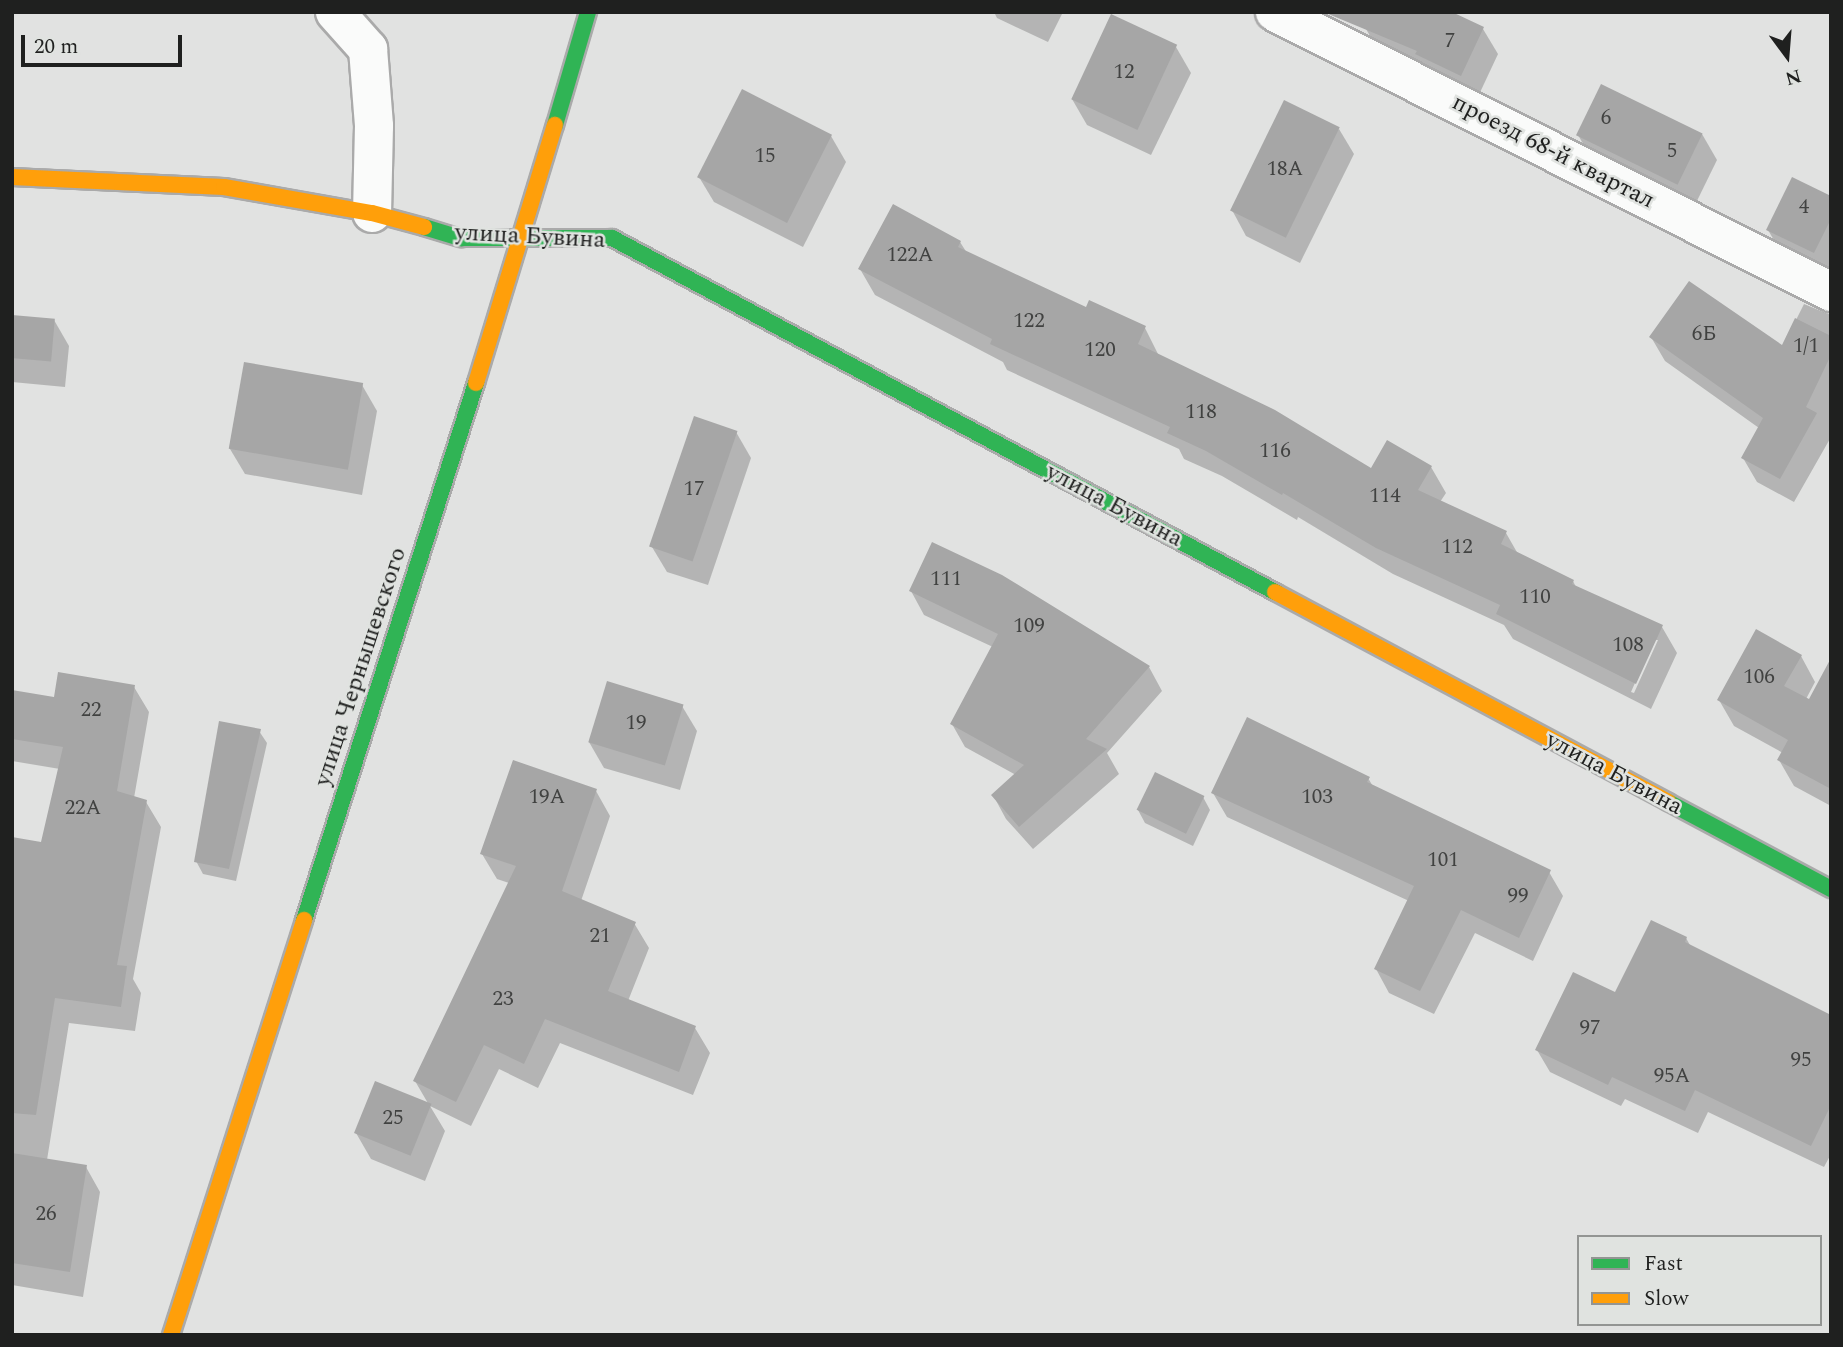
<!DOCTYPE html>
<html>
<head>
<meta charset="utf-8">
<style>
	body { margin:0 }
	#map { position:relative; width:1843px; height:1347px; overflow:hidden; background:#e1e2e1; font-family:Spectral,serif }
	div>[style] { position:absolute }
	.shadow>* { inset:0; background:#0003 }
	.building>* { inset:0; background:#a6a6a6; transform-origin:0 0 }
	.roads { filter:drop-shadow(2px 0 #aaa) drop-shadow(-2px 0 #aaa) drop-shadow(0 2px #aaa) drop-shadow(0 -2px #aaa) }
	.street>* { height:38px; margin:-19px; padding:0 19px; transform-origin:19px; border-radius:19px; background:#fafbfa }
	.fast>* { height:16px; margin:-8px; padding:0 8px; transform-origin:8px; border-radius:8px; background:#30b455 }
	.slow>* { height:16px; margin:-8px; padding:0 8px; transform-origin:8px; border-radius:8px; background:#ff9f0a }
	span { translate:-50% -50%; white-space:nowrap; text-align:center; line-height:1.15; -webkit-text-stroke:5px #e0e3e0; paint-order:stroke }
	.number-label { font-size:21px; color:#414241 }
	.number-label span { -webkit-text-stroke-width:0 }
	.street-label { font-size:24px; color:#1f201f }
	.frame { position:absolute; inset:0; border:14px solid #1f201f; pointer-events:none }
	.legend { position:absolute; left:1577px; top:1235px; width:245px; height:91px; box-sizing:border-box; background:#e0e3e0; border:2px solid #939593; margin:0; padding:9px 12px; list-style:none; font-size:21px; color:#1f201f }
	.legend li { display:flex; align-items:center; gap:14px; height:35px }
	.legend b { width:35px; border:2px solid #939593 }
	.north { position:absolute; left:1752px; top:21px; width:70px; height:70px; -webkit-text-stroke:5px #e0e3e0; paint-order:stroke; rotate:164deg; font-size:19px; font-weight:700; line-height:28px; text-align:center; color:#1f201f }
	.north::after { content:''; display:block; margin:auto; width:24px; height:32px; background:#1f201f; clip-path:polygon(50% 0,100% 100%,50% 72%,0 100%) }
	.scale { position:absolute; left:21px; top:35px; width:161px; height:32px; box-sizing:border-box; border:4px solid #1f201f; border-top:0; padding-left:9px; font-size:21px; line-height:24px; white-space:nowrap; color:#1f201f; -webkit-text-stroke:5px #e0e3e0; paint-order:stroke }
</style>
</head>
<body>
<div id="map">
	<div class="shadow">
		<i style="clip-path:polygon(994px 12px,1063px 12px,1048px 42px,997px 18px)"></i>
		<i style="clip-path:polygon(1373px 12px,1448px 12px,1483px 29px,1498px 54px,1476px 101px,1381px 55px,1366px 29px)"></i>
		<i style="clip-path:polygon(1176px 47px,1191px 73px,1151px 155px,1087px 125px,1072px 99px)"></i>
		<i style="clip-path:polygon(1339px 129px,1354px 154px,1300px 263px,1246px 236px,1232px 210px)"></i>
		<i style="clip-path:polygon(1702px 134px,1717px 160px,1693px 209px,1593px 161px,1578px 135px)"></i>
		<i style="clip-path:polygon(831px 136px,846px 162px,803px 247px,714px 202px,699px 177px)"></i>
		<i style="clip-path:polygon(1831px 198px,1831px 278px,1782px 254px,1768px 230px)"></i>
		<i style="clip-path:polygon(evenodd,960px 242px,967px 253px,1087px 309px,1145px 328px,1159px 356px,1371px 470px,1431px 467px,1446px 493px,1440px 502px,1506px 533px,1518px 554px,1573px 581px,1576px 587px,1662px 627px,1677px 653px,1651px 709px,1513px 639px,1504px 625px,1393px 574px,1298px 517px,1297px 520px,1222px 476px,1184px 459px,1179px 449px,1007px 370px,1003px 362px,875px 295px,860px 269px,960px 242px,1654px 640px,1658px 640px,1634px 693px,1631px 692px,1654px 640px)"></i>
		<i style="clip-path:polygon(1804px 304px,1831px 315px,1831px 437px,1794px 502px,1757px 482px,1743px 458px,1759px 428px,1665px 361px,1651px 337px,1782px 348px)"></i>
		<i style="clip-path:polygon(12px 318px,54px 320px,69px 346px,65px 387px,12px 382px)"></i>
		<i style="clip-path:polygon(362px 385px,377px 411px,362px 495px,245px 474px,230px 449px)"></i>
		<i style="clip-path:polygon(736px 432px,751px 458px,708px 585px,667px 572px,652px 547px)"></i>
		<i style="clip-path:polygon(911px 591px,1149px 667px,1162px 691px,1107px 753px,1119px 774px,1033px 849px,1006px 819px,993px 795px,1016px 775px,965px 747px,952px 724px,993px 647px,924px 615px)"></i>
		<i style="clip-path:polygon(1801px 656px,1815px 682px,1806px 699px,1831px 712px,1831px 806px,1794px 786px,1779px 760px,1783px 753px,1734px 726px,1719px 700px)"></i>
		<i style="clip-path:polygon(134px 687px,149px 712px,134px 798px,146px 802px,161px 827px,133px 979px,141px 993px,135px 1031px,69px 1023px,47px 1160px,86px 1167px,100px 1192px,83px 1297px,12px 1285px,12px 839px,43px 844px,60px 769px,12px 761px,12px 691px,55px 699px)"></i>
		<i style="clip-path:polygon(682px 706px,697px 731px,680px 790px,604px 768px,589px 742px)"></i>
		<i style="clip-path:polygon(259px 731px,267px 743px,236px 881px,203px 874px,196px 861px)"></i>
		<i style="clip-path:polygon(1368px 778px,1374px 788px,1549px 872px,1563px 896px,1533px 961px,1475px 933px,1434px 1014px,1389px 993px,1376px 969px,1409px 901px,1227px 817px,1213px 793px)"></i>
		<i style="clip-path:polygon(596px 791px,610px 816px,581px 901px,634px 923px,649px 948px,628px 1001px,695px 1028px,710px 1053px,693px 1095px,560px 1043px,538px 1088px,499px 1069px,471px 1126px,430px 1106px,445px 1131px,425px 1181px,371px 1159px,356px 1133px,429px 1105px,415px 1081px,509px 883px,497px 879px,482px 854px)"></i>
		<i style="clip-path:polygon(1203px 797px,1210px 810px,1193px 846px,1145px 823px,1138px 810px)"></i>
		<i style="clip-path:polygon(1686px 938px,1691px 947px,1831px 1016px,1831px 1154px,1824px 1167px,1708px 1112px,1698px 1133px,1625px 1099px,1621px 1106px,1550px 1072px,1537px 1050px,1616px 994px)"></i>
	</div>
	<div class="building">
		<i style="clip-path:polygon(1452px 12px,1484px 27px,1461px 76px,1415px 54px,1417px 51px,1326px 13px)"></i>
		<i style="left:1111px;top:14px;width:73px;height:94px;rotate:25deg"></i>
		<i style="left:1601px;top:84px;width:113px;height:57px;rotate:26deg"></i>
		<i style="left:742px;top:89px;width:101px;height:99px;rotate:27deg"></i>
		<i style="left:1284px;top:100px;width:62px;height:123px;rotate:26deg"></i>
		<i style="clip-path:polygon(1792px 177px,1831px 196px,1831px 219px,1814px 253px,1766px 230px)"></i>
		<i style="clip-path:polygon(893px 204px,961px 241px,958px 247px,1086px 307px,1089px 300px,1146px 326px,1138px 344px,1275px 410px,1371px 468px,1387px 440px,1432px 466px,1418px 490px,1507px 531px,1501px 544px,1574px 580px,1572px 584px,1663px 625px,1636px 684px,1496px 614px,1500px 605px,1376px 548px,1283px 493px,1282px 495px,1206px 451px,1167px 433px,1170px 427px,990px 344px,992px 339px,858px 269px)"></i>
		<i style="clip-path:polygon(1689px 281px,1782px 345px,1795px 318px,1831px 336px,1831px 355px,1806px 407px,1817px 413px,1780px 479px,1741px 458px,1763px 418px,1649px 337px)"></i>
		<i style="left:12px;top:315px;width:43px;height:43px;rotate:5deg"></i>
		<i style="left:244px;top:362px;width:121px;height:88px;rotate:10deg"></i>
		<i style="left:694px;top:416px;width:46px;height:138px;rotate:19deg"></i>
		<i style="clip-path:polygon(932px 542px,1002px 575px,1150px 666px,1086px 739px,1107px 749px,1019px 827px,991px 795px,1024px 765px,950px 724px,998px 634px,909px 591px)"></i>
		<i style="clip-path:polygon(1756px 629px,1802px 655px,1784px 686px,1809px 699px,1831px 658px,1831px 789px,1777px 760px,1788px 740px,1717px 700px)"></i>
		<i style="clip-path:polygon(58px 672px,135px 685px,117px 791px,147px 800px,117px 965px,127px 966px,121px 1007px,55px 998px,36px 1115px,12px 1113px,12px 837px,41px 842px,63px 747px,12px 739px,12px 690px,54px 697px)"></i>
		<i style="left:607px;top:681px;width:80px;height:64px;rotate:17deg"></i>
		<i style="clip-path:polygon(1247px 717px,1370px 777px,1367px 782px,1551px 870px,1519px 938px,1461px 910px,1420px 991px,1374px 969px,1414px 886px,1211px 793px)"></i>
		<i style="clip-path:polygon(219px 721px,261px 729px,229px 869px,194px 862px)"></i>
		<i style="clip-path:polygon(513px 760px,597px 789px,562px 891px,636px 922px,608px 991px,696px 1026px,679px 1072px,545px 1019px,524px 1064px,484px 1045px,456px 1102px,413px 1081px,516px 866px,480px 854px)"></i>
		<i style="left:1155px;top:772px;width:55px;height:42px;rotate:26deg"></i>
		<i style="clip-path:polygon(1651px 920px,1687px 937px,1685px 942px,1831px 1015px,1831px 1105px,1811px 1146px,1695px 1090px,1685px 1111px,1612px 1077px,1608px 1085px,1535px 1050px,1573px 972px,1615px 992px)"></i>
		<i style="left:375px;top:1081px;width:61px;height:56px;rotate:22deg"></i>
		<i style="clip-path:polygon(12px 1153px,87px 1165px,70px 1272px,12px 1263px)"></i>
	</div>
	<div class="roads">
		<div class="street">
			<i style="left:335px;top:12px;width:50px;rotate:48.3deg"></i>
			<i style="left:368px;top:49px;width:77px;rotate:85.5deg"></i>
			<i style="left:374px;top:126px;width:87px;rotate:91.3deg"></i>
			<i style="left:1275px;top:12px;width:623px;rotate:26.73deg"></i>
		</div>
		<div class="fast">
			<i style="left:555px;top:125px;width:118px;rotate:-73.7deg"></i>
			<i style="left:424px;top:227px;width:39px;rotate:17deg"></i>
			<i style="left:461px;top:238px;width:151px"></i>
			<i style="left:612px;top:238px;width:752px;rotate:28.1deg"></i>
			<i style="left:1668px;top:802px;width:185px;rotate:28.1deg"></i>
			<i style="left:304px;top:920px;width:564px;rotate:-72.24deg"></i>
		</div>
		<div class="slow">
			<i style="left:12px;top:177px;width:212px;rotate:2.7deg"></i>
			<i style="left:224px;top:187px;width:150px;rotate:10deg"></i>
			<i style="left:372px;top:213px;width:54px;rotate:15.1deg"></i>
			<i style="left:476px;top:383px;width:270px;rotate:-73deg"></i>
			<i style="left:1275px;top:592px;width:446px;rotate:28.1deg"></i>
			<i style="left:171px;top:1335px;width:436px;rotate:-72.2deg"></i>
		</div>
	</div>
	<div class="number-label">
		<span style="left:1450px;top:41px">7</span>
		<span style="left:1124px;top:72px">12</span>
		<span style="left:1606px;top:118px">6</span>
		<span style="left:1672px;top:151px">5</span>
		<span style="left:765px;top:156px">15</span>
		<span style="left:1285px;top:169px">18А</span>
		<span style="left:1804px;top:207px">4</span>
		<span style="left:910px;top:255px">122А</span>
		<span style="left:1029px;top:321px">122</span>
		<span style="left:1704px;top:334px">6Б</span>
		<span style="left:1806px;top:346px">1/1</span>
		<span style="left:1100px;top:350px">120</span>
		<span style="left:1201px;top:412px">118</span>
		<span style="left:1275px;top:451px">116</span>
		<span style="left:694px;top:489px">17</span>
		<span style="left:1385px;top:496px">114</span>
		<span style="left:1457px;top:547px">112</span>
		<span style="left:946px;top:579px">111</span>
		<span style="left:1535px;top:597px">110</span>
		<span style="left:1029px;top:626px">109</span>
		<span style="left:1628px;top:645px">108</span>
		<span style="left:1759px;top:677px">106</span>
		<span style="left:91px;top:710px">22</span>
		<span style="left:636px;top:723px">19</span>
		<span style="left:547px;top:797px">19А</span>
		<span style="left:1317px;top:797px">103</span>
		<span style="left:83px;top:808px">22А</span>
		<span style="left:1443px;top:860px">101</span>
		<span style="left:1518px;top:896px">99</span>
		<span style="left:600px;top:936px">21</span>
		<span style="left:503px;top:999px">23</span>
		<span style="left:1590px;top:1028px">97</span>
		<span style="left:1801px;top:1060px">95</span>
		<span style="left:1672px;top:1076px">95А</span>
		<span style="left:393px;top:1118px">25</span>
		<span style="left:46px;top:1214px">26</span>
	</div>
	<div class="street-label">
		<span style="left:1553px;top:152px;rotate:27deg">проезд 68-й квартал</span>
		<span style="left:530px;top:237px;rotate:3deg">улица Бувина</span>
		<span style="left:1114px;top:506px;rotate:28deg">улица Бувина</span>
		<span style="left:361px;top:667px;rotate:-72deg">улица Чернышевского</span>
		<span style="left:1614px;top:774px;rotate:28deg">улица Бувина</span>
	</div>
	<div class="frame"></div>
	<ul class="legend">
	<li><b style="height:9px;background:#30b455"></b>Fast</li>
	<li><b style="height:9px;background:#ff9f0a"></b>Slow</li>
	</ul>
	<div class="north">N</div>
	<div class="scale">20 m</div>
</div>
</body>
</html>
